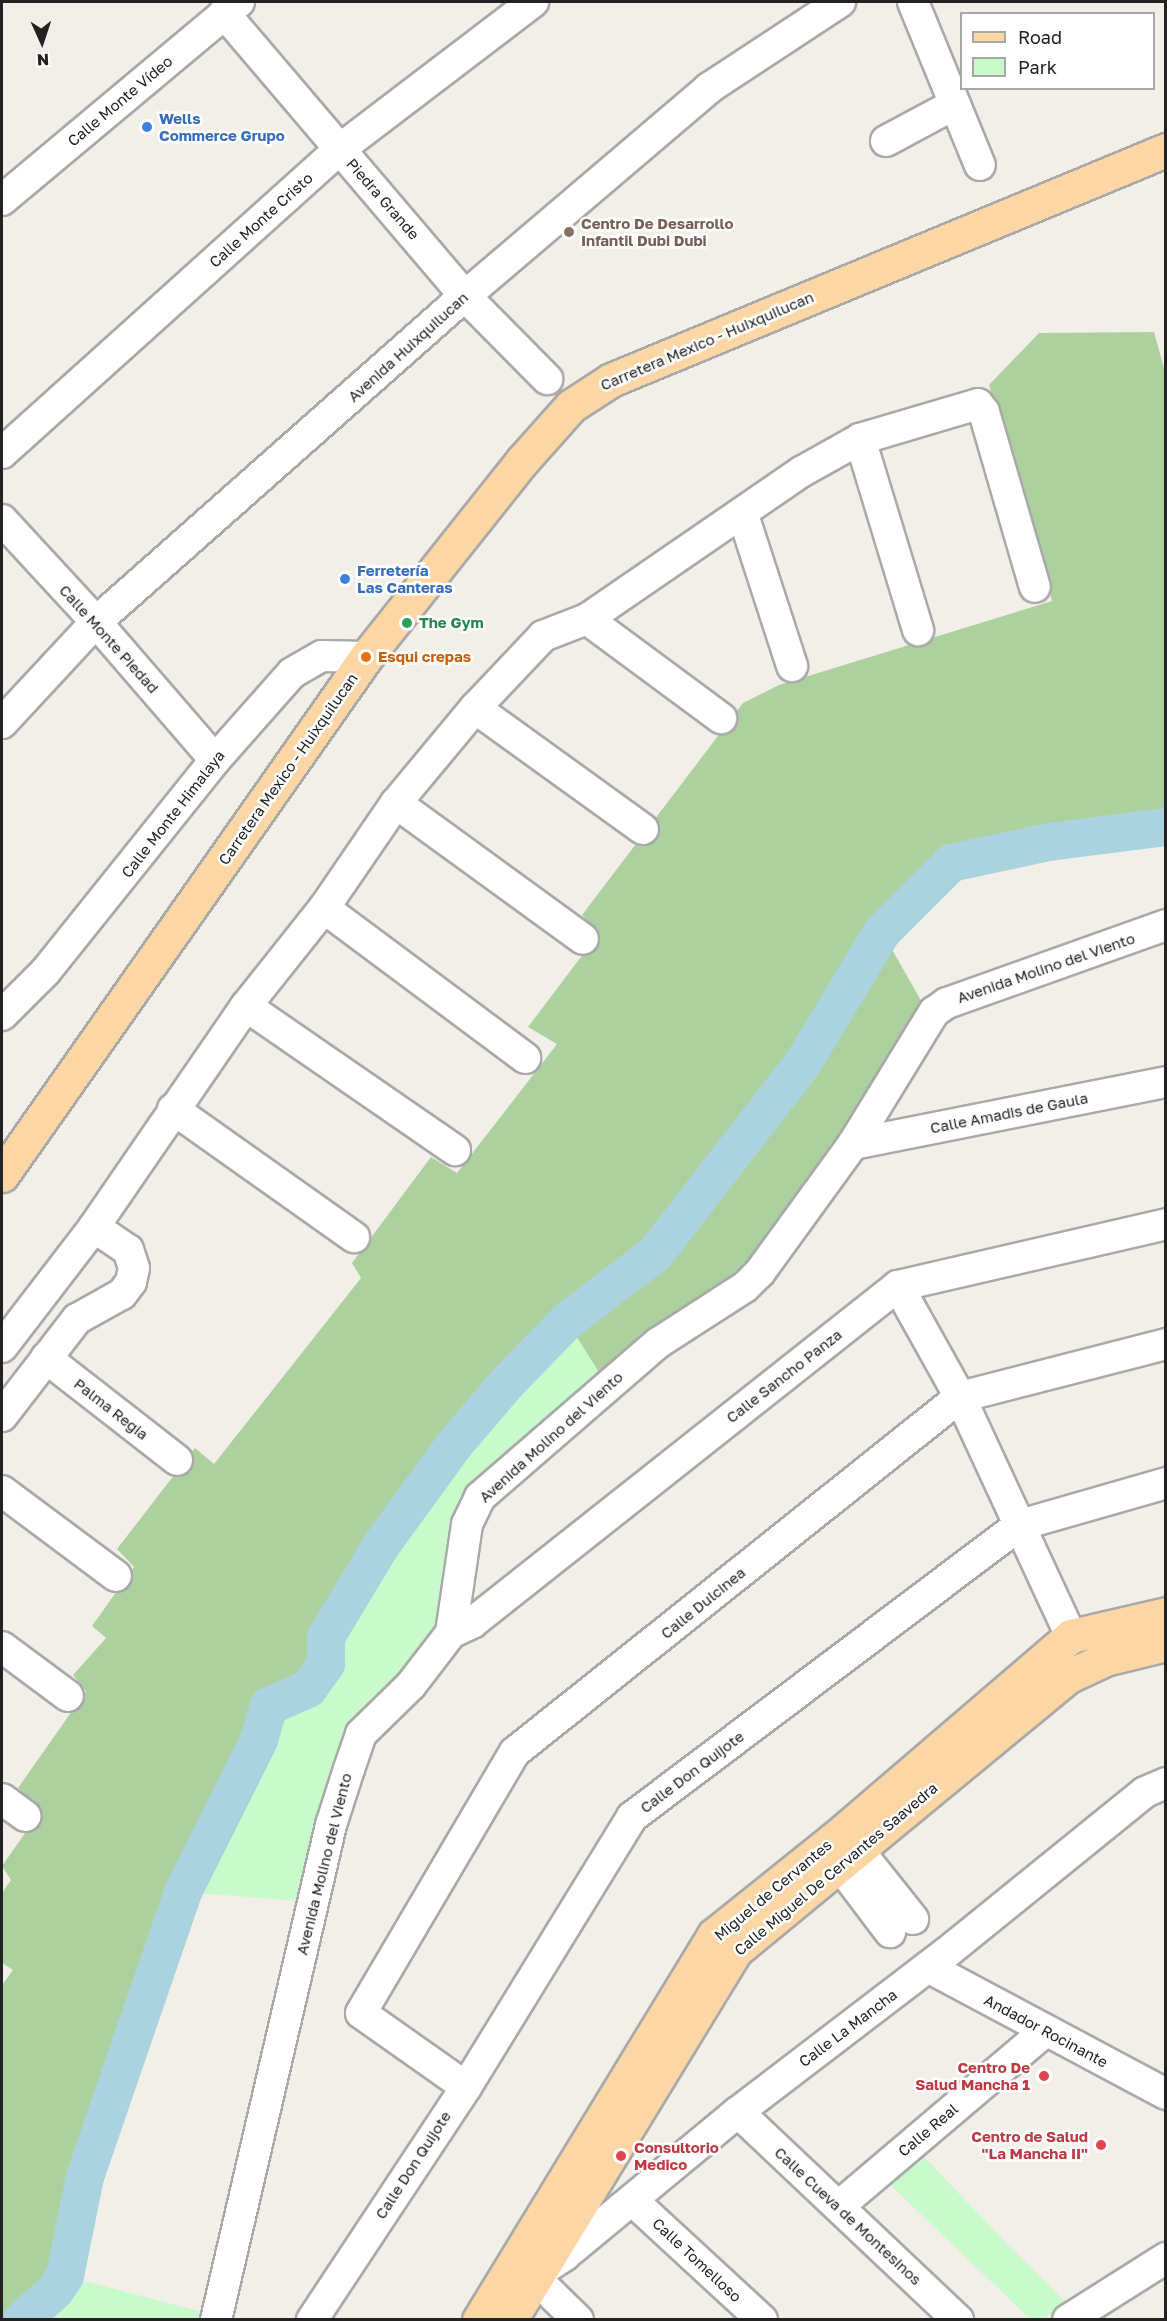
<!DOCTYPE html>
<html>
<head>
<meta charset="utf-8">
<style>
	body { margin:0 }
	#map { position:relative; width:1167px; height:2321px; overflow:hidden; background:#f2efe9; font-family:"Golos Text",sans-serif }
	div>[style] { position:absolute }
	.forest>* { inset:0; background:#add19e }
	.park>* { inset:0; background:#c8facc }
	.river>* { height:38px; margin:-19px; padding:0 19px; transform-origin:19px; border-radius:19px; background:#aad3df }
	.roads { filter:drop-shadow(2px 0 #a9a9a9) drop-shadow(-2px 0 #a9a9a9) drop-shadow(0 2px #a9a9a9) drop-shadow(0 -2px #a9a9a9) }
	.minor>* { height:30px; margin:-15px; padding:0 15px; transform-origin:15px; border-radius:15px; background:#fff }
	.major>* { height:33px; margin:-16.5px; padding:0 16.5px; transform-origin:16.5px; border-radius:16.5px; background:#fcd6a4 }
	.dots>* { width:16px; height:16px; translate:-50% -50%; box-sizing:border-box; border:3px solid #fff; border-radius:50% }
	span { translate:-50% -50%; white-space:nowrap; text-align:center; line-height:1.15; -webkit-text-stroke:5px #fff; paint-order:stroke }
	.street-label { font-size:15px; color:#222 }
	.shop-label { font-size:15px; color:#366cbe; font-weight:700 }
	.left { translate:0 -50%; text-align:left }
	.education-label { font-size:15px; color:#785e54; font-weight:700 }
	.leisure-label { font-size:15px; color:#27864d; font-weight:700 }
	.food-label { font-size:15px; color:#c56008; font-weight:700 }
	.health-label { font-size:15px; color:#be3a42; font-weight:700 }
	.right { translate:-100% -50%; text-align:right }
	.frame { position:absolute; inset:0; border:3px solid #222; pointer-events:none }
	.legend { position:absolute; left:960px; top:12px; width:195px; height:78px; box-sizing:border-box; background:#fff; border:2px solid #a7a7a7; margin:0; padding:8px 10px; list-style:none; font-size:18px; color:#222 }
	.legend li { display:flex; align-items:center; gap:12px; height:30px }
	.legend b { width:30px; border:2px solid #a7a7a7 }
	.north { position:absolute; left:12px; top:12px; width:60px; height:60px; -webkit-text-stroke:4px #fff; paint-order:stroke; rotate:177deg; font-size:16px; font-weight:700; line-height:24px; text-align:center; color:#222 }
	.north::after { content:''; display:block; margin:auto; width:21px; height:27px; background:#222; clip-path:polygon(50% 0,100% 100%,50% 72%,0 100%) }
</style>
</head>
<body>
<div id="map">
	<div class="forest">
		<i style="clip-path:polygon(1154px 332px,1166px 375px,1165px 829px,1049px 842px,951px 863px,882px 932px,923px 1004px,815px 1179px,740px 1277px,605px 1382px,566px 1322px,507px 1383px,454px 1445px,326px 1637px,326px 1664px,308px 1689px,269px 1706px,259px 1740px,183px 1892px,87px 2171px,65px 2276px,55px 2291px,22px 2319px,2px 2320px,2px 1985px,13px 1970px,2px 1963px,2px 1893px,11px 1880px,2px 1866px,41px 1810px,18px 1788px,86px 1691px,73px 1675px,106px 1638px,92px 1626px,134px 1567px,117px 1549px,195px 1448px,214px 1464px,361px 1278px,352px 1263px,431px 1157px,457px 1173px,557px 1044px,528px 1027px,599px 933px,582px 915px,743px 703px,779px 685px,1052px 601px,989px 385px,1039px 333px)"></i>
	</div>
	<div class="park">
		<i style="clip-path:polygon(567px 1321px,605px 1382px,468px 1501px,440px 1633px,348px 1737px,300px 1901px,183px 1892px,259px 1740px,269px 1706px,308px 1689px,326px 1664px,326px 1637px,380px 1547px,454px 1445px,507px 1383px)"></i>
		<i style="clip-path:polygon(912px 2144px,1007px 2244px,1068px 2304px,1043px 2319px,1030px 2319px,878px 2173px)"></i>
		<i style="clip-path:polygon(65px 2276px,210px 2314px,203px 2320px,22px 2320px,55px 2291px)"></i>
	</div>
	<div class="river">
		<i style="left:22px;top:2320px;width:44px;rotate:-41.3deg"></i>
		<i style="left:55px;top:2291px;width:18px;rotate:-56deg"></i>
		<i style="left:65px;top:2276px;width:101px;rotate:-78.6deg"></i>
		<i style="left:85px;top:2177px;width:301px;rotate:-71deg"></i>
		<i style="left:183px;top:1892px;width:170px;rotate:-63.4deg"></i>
		<i style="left:259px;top:1740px;width:35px;rotate:-74deg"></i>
		<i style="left:269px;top:1706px;width:43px;rotate:-23.6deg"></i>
		<i style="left:308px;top:1689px;width:31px;rotate:-54deg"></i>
		<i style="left:326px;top:1664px;width:27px;rotate:-90deg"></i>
		<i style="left:326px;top:1637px;width:105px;rotate:-59deg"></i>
		<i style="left:380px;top:1547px;width:126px;rotate:-54deg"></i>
		<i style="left:454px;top:1445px;width:82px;rotate:-49.5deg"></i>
		<i style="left:507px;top:1383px;width:86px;rotate:-45.9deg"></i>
		<i style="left:567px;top:1321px;width:111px;rotate:-37.3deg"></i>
		<i style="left:655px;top:1254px;width:242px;rotate:-52.2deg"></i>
		<i style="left:803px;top:1063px;width:153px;rotate:-58.9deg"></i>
		<i style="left:882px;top:932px;width:98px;rotate:-45deg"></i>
		<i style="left:951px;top:863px;width:100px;rotate:-12.1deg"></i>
		<i style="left:1049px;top:842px;width:118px;rotate:-7.3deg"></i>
	</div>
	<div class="roads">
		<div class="minor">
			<i style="left:913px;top:2px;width:176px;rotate:67.7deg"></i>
			<i style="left:224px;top:13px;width:372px;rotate:49.6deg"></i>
			<i style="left:465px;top:296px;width:117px;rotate:45.3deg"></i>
			<i style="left:886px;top:141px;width:78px;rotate:-28.2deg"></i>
			<i style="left:2px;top:200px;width:309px;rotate:-39.9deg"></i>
			<i style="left:860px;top:439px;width:200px;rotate:73.1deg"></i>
			<i style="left:2px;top:453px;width:455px;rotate:-42deg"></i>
			<i style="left:340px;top:149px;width:243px;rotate:-37.3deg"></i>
			<i style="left:743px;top:515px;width:159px;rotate:72deg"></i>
			<i style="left:2px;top:520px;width:139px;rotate:47.3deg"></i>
			<i style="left:96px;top:622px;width:182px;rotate:49.2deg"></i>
			<i style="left:587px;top:619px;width:167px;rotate:36.5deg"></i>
			<i style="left:475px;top:708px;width:207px;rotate:35.8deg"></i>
			<i style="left:2px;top:723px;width:138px;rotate:-47.1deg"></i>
			<i style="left:96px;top:622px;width:492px;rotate:-41.5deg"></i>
			<i style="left:465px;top:296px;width:321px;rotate:-40.4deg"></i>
			<i style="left:709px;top:88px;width:157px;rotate:-33.3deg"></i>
			<i style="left:396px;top:803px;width:231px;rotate:36deg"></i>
			<i style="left:324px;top:908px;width:251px;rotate:36.7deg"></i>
			<i style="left:246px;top:1006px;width:254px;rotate:34.6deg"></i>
			<i style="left:2px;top:1015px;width:62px;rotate:-45deg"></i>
			<i style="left:46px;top:971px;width:270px;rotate:-51.3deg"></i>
			<i style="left:215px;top:760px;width:116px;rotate:-48.5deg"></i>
			<i style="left:292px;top:673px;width:34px;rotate:-30deg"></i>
			<i style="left:322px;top:656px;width:44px;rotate:1.3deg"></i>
			<i style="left:173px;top:1109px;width:222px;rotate:35.3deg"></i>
			<i style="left:853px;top:1144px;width:319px;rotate:-11.2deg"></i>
			<i style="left:898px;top:1286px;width:127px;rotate:60.8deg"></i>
			<i style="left:960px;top:1397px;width:264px;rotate:65.1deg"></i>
			<i style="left:2px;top:1347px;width:151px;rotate:-52.5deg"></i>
			<i style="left:94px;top:1227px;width:268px;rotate:-55.5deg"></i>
			<i style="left:246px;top:1006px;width:125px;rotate:-51.5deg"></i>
			<i style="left:324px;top:908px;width:127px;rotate:-55.6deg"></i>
			<i style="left:396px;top:803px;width:124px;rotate:-50.3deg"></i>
			<i style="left:475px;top:708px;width:99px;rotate:-46.6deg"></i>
			<i style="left:543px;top:636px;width:47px;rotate:-21.1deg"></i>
			<i style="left:587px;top:619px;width:260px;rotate:-34.5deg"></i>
			<i style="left:801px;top:472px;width:68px;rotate:-29.2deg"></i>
			<i style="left:860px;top:439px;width:123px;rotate:-16.5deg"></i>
			<i style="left:978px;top:404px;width:10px;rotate:53deg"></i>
			<i style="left:984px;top:412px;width:182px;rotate:73.8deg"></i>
			<i style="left:46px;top:1358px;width:166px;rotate:37.9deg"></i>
			<i style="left:2px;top:1416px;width:123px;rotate:-52.3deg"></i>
			<i style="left:77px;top:1319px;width:51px;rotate:-29.1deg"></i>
			<i style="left:122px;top:1294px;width:15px;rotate:-53deg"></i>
			<i style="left:131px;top:1282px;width:14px;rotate:-78deg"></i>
			<i style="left:134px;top:1268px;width:19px;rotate:-108deg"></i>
			<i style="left:128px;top:1250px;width:41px;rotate:-145.9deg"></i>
			<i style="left:2px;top:1491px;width:142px;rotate:36.7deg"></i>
			<i style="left:451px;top:1633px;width:23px;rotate:-25deg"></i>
			<i style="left:472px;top:1623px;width:543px;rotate:-38.35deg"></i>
			<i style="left:898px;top:1286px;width:275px;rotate:-13deg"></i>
			<i style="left:2px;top:1647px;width:82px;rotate:36.6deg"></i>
			<i style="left:2px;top:1799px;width:29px;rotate:36deg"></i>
			<i style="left:859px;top:1851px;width:87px;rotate:51.5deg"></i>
			<i style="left:840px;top:1866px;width:83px;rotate:52.9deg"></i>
			<i style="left:928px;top:1967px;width:270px;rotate:28.1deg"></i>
			<i style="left:466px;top:2087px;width:128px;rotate:-144.8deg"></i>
			<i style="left:361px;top:2013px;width:303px;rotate:-59.5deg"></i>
			<i style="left:515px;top:1752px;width:569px;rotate:-38.58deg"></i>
			<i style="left:960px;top:1397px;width:213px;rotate:-14.4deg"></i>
			<i style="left:738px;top:2112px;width:303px;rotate:43.4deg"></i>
			<i style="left:632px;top:2200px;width:177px;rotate:42.7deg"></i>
			<i style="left:839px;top:2206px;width:269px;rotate:-40.3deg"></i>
			<i style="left:216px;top:2320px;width:508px;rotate:-76.92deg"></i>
			<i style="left:331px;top:1825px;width:59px;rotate:-72.2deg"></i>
			<i style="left:349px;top:1769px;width:37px;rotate:-71deg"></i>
			<i style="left:361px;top:1734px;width:70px;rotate:-44.4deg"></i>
			<i style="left:411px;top:1685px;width:66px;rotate:-52.4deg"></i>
			<i style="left:451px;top:1633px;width:110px;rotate:-81.6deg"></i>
			<i style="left:467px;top:1524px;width:30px;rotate:-64deg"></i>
			<i style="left:480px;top:1497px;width:235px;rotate:-40.9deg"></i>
			<i style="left:658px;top:1343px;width:103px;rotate:-32.8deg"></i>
			<i style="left:745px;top:1287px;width:21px;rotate:-45deg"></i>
			<i style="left:760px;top:1272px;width:158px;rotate:-54deg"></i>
			<i style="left:853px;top:1144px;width:155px;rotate:-58.5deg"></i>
			<i style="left:934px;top:1012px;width:16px;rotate:-35deg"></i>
			<i style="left:947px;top:1003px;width:232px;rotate:-19.6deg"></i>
			<i style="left:312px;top:2320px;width:279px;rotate:-56.5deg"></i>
			<i style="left:466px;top:2087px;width:317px;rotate:-58.4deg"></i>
			<i style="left:632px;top:1817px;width:486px;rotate:-37deg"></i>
			<i style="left:1020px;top:1525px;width:152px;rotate:-16deg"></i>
			<i style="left:578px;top:2320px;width:63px;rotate:-135.6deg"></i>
			<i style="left:533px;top:2276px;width:38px;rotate:-33deg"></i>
			<i style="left:565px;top:2255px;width:224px;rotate:-39.6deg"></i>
			<i style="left:738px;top:2112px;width:260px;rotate:-37.4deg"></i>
			<i style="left:945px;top:1954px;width:257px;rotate:-39deg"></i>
			<i style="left:1145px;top:1792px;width:23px;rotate:-23deg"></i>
			<i style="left:1068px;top:2320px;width:116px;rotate:-32.3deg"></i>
		</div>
		<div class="major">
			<i style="left:2px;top:1175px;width:633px;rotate:-54.9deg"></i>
			<i style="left:366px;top:657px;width:251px;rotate:-51.5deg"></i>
			<i style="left:522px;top:461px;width:74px;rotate:-48.3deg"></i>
			<i style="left:571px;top:406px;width:48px;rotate:-33deg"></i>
			<i style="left:611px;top:380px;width:601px;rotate:-22.51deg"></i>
			<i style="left:479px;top:2320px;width:451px;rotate:-58.6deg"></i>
			<i style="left:714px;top:1935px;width:154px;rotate:-38.7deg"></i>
			<i style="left:834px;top:1839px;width:312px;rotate:-40.6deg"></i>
			<i style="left:1071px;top:1636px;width:98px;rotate:-13deg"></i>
			<i style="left:510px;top:2320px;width:432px;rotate:-58.6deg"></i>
			<i style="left:735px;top:1951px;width:433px;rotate:-39.5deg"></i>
			<i style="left:1069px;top:1676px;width:40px;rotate:-25deg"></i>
			<i style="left:1105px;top:1659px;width:63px;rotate:-13.8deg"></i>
		</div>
	</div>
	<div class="dots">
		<i style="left:147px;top:127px;background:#3f7fe0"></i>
		<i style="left:569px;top:232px;background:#8d6e63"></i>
		<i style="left:345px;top:579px;background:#3f7fe0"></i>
		<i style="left:407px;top:623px;background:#2e9e5b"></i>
		<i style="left:366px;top:657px;background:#e8710a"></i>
		<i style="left:1044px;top:2076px;background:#e0444e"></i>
		<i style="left:1101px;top:2145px;background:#e0444e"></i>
		<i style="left:621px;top:2156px;background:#e0444e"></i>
	</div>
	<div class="street-label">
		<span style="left:120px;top:101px;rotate:-40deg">Calle Monte Vídeo</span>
		<span style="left:383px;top:199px;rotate:49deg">Piedra Grande</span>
		<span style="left:261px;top:220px;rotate:-42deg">Calle Monte Cristo</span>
		<span style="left:707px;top:341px;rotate:-23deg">Carretera Mexico - Huixquilucan</span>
		<span style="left:408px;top:347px;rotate:-42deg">Avenida Huixquilucan</span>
		<span style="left:109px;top:639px;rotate:48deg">Calle Monte Piedad</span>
		<span style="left:288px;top:769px;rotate:-55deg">Carretera Mexico - Huixquilucan</span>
		<span style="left:173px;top:814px;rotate:-52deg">Calle Monte Himalaya</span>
		<span style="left:1046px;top:968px;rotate:-19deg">Avenida Molino del Viento</span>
		<span style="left:1009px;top:1113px;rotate:-11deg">Calle Amadis de Gaula</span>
		<span style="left:784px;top:1376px;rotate:-38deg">Calle Sancho Panza</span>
		<span style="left:111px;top:1409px;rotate:38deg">Palma Regia</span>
		<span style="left:551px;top:1437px;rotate:-42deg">Avenida Molino del Viento</span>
		<span style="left:703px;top:1603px;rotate:-39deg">Calle Dulcinea</span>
		<span style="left:692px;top:1772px;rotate:-37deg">Calle Don Quijote</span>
		<span style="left:324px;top:1864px;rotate:-76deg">Avenida Molino del Viento</span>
		<span style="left:836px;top:1869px;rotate:-40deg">Calle Miguel De Cervantes Saavedra</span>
		<span style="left:773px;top:1890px;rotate:-40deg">Miguel de Cervantes</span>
		<span style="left:848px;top:2028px;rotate:-37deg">Calle La Mancha</span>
		<span style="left:1046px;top:2031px;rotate:28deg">Andador Rocinante</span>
		<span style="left:928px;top:2130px;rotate:-40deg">Calle Real</span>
		<span style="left:413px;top:2165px;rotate:-57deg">Calle Don Quijote</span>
		<span style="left:848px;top:2216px;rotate:43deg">Calle Cueva de Montesinos</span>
		<span style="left:697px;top:2260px;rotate:43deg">Calle Tomelloso</span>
	</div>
	<div class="shop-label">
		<span class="left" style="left:159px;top:127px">Wells<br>Commerce Grupo</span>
		<span class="left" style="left:357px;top:579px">Ferretería<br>Las Canteras</span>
	</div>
	<div class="education-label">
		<span class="left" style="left:581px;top:232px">Centro De Desarrollo<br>Infantil Dubi Dubi</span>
	</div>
	<div class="leisure-label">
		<span class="left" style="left:419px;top:623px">The Gym</span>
	</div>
	<div class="food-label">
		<span class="left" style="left:378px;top:657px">Esqui crepas</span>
	</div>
	<div class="health-label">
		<span class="right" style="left:1030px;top:2076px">Centro De<br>Salud Mancha 1</span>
		<span class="right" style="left:1088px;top:2145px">Centro de Salud<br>"La Mancha II"</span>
		<span class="left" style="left:634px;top:2156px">Consultorio<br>Medico</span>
	</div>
	<div class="frame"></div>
	<ul class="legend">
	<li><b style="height:8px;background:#fcd6a4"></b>Road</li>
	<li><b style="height:16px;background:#c8facc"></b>Park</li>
	</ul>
	<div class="north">N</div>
</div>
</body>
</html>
